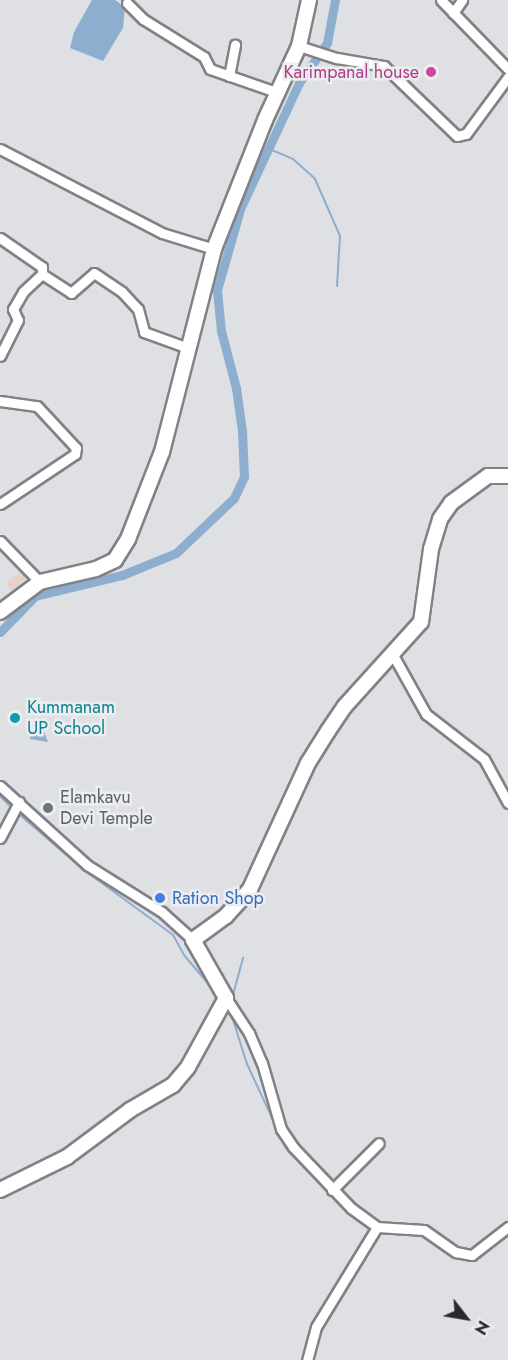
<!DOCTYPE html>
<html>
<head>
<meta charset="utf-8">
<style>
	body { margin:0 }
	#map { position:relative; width:508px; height:1360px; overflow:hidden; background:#dfe0e4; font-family:Jost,sans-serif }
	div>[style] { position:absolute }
	.medical>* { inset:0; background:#e9d0c8 }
	.water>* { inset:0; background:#8daece }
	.stream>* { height:2px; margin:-1px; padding:0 1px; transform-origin:1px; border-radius:1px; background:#8daece }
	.canal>* { height:9px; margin:-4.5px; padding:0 4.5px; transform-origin:4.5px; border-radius:4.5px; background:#8daece }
	.roads { filter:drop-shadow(2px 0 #818286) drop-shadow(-2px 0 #818286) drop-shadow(0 2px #818286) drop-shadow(0 -2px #818286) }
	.street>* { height:9px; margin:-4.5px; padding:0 4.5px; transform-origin:4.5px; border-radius:4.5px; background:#fff }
	.secondary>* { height:14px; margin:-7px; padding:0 7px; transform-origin:7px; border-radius:7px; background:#fff }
	.dots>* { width:16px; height:16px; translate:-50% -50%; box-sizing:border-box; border:3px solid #ecedf1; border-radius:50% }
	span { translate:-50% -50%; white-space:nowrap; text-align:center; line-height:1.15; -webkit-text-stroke:5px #ecedf1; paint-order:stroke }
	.hotel-label { font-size:18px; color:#b23c85 }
	.right { translate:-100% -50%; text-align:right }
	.culture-label { font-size:18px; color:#0d838f }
	.left { translate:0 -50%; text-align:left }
	.worship-label { font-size:18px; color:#5b616d }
	.shop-label { font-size:18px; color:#366cbe }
	.north { position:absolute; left:436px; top:1288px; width:60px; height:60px; -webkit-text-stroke:4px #ecedf1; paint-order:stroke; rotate:121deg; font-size:16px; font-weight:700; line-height:24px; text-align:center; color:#2a2a2c }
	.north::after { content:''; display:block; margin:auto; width:21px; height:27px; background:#2a2a2c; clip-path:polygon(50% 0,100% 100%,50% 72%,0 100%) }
</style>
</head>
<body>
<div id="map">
	<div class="medical">
		<i style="clip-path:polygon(21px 571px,26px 577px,12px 591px,6px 583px)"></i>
	</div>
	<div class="water">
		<i style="clip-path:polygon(92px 0,115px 0,125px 7px,123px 28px,103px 61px,70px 48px,74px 32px)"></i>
		<i style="clip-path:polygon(39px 729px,44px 732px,48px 742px,30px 739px,30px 731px)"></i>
	</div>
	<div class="stream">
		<i style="left:267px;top:148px;width:28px;rotate:23deg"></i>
		<i style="left:293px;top:159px;width:30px;rotate:42deg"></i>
		<i style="left:315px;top:179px;width:62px;rotate:66.3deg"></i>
		<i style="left:340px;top:236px;width:50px;rotate:93.4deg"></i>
		<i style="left:0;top:796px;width:13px;rotate:45deg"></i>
		<i style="left:20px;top:815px;width:84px;rotate:40.7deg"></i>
		<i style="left:84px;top:870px;width:110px;rotate:36.1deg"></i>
		<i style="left:173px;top:935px;width:23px;rotate:61deg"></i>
		<i style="left:184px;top:955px;width:50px;rotate:49.9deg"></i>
		<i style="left:231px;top:1002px;width:46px;rotate:-74.7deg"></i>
		<i style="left:229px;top:1007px;width:60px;rotate:72.5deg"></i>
		<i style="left:247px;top:1064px;width:93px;rotate:65.1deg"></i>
	</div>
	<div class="canal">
		<i style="left:0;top:632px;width:50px;rotate:-45.8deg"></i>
		<i style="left:35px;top:596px;width:89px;rotate:-13.6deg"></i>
		<i style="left:122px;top:575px;width:58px;rotate:-22.2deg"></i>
		<i style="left:176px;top:553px;width:80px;rotate:-43.5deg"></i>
		<i style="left:234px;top:498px;width:23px;rotate:-65deg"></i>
		<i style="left:244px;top:477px;width:46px;rotate:-92.5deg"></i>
		<i style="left:242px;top:431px;width:43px;rotate:-97.9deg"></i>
		<i style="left:236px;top:388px;width:59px;rotate:-104.7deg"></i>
		<i style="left:221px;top:331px;width:41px;rotate:-95.6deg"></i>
		<i style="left:217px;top:290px;width:84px;rotate:-74.1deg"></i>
		<i style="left:240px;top:209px;width:139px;rotate:-64.9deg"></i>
		<i style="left:299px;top:83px;width:49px;rotate:-55deg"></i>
		<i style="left:327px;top:43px;width:44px;rotate:-79.5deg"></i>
	</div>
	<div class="roads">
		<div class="street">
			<i style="left:441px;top:0;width:96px;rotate:45.8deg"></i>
			<i style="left:127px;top:3px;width:23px;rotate:45deg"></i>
			<i style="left:143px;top:19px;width:72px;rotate:31.9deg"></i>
			<i style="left:204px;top:57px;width:13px;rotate:63deg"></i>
			<i style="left:210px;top:69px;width:73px;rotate:19.2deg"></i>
			<i style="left:453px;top:13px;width:16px;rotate:-55deg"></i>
			<i style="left:299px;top:46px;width:40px;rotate:18deg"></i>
			<i style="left:337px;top:58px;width:48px;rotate:9.7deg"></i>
			<i style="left:384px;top:66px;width:101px;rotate:43.8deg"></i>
			<i style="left:457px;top:136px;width:9px;rotate:-13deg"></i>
			<i style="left:466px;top:134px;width:71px;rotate:-53.6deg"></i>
			<i style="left:229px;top:76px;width:32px;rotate:-79deg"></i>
			<i style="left:0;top:149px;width:182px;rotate:27.4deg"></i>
			<i style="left:162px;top:233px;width:54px;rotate:17.1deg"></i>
			<i style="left:0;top:238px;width:51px;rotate:34.6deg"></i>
			<i style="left:42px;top:267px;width:7px;rotate:90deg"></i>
			<i style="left:42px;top:274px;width:26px;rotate:137deg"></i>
			<i style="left:23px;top:292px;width:20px;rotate:120deg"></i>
			<i style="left:13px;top:309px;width:12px;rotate:66deg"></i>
			<i style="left:18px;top:320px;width:40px;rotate:116.6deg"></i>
			<i style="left:42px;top:274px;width:35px;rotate:33deg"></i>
			<i style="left:71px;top:293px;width:30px;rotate:-41deg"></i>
			<i style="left:94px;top:273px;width:34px;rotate:34deg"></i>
			<i style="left:122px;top:292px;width:23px;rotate:47deg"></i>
			<i style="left:138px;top:309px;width:24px;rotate:75deg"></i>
			<i style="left:144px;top:332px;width:47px;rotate:20deg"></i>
			<i style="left:0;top:401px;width:37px;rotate:8deg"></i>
			<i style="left:37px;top:406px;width:57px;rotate:47.1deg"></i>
			<i style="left:76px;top:448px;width:6px;rotate:99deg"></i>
			<i style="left:75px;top:454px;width:90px;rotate:146.3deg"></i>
			<i style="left:0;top:541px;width:57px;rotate:45.7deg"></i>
			<i style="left:393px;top:655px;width:68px;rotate:60.8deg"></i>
			<i style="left:426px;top:714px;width:73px;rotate:37.8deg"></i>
			<i style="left:484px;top:759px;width:50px;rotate:61.4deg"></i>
			<i style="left:0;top:786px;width:118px;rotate:42.2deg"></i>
			<i style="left:87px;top:865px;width:89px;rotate:32.1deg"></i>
			<i style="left:162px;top:912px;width:42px;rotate:42.1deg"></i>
			<i style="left:0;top:838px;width:41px;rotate:-62.2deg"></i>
			<i style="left:226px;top:998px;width:42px;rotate:56.7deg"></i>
			<i style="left:249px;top:1033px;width:33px;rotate:67deg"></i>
			<i style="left:262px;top:1063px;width:69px;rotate:73.9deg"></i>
			<i style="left:281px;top:1129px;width:22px;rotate:56deg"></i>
			<i style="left:293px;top:1147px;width:84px;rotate:46.4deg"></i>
			<i style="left:351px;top:1208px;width:32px;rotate:36deg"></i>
			<i style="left:377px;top:1227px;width:117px;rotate:121.4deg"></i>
			<i style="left:316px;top:1327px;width:34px;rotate:105deg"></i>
			<i style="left:332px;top:1190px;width:66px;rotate:-45deg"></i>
			<i style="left:377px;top:1227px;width:47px;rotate:3.7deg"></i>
			<i style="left:424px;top:1230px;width:39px;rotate:35deg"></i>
			<i style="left:456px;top:1252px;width:16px;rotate:11deg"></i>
			<i style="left:472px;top:1255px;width:46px;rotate:-37.9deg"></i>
		</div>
		<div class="secondary">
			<i style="left:0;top:612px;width:50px;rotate:-36.9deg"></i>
			<i style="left:40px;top:582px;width:57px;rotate:-13.1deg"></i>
			<i style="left:96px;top:569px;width:21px;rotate:-25deg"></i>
			<i style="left:115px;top:560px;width:25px;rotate:-58deg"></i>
			<i style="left:128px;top:539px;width:93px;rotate:-68.7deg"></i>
			<i style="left:162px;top:452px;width:210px;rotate:-75.6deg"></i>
			<i style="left:214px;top:249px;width:139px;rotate:-68.4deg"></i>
			<i style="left:265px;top:120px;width:81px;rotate:-65.3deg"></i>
			<i style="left:299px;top:46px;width:47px;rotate:-77.7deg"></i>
			<i style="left:0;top:1190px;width:75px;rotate:-26.2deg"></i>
			<i style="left:67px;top:1157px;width:79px;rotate:-36.7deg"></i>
			<i style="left:130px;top:1110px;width:50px;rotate:-30.2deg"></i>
			<i style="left:173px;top:1085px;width:23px;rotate:-50deg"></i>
			<i style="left:188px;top:1067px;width:79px;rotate:-61.2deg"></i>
			<i style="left:226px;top:998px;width:67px;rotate:-119.6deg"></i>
			<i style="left:193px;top:940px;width:41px;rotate:-36deg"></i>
			<i style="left:226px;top:916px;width:36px;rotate:-48deg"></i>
			<i style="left:250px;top:889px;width:139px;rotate:-65.3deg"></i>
			<i style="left:308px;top:763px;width:38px;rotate:-58deg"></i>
			<i style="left:328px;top:731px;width:30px;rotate:-56deg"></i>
			<i style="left:345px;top:706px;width:113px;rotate:-47.9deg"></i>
			<i style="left:421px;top:622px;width:74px;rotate:-82.2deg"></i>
			<i style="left:431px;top:549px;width:31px;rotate:-73deg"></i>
			<i style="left:440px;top:519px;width:19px;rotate:-55deg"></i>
			<i style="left:451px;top:503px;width:46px;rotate:-36.1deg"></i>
			<i style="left:488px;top:476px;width:20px"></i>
		</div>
	</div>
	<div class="dots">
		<i style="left:431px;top:72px;background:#d1479c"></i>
		<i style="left:15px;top:718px;background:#0f9aa8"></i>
		<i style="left:48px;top:808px;background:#6b7280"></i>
		<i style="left:160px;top:898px;background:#3f7fe0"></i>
	</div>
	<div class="hotel-label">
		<span class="right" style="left:419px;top:72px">Karimpanal house</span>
	</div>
	<div class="culture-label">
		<span class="left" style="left:27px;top:718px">Kummanam<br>UP School</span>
	</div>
	<div class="worship-label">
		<span class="left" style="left:60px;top:808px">Elamkavu<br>Devi Temple</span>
	</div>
	<div class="shop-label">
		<span class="left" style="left:172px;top:898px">Ration Shop</span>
	</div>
	<div class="north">N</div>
</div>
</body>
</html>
